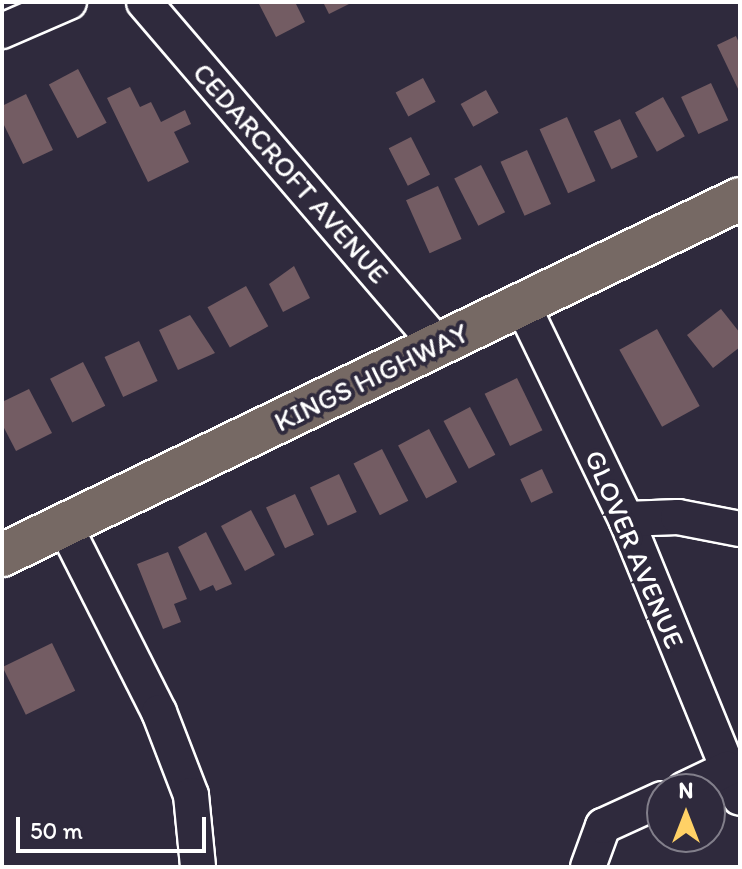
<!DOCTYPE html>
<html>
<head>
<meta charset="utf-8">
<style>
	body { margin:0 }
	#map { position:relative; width:742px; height:869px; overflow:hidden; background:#2f2a3d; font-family:Itim,sans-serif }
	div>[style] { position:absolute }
	.building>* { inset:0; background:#735c63; transform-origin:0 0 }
	.roads { filter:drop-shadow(2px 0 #fff) drop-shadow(-2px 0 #fff) drop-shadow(0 2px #fff) drop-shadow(0 -2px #fff) }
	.minor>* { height:34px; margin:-17px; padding:0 17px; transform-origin:17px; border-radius:17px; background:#2f2a3d }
	.major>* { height:42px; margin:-21px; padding:0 21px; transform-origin:21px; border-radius:21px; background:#766964 }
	span { translate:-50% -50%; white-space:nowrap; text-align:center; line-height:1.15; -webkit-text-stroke:8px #2f2a3d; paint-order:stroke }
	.street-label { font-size:28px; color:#fff }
	.frame { position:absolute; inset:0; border:4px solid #fff; pointer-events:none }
	.north { position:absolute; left:646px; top:773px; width:80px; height:80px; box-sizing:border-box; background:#2f2a3d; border:2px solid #827f8b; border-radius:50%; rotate:0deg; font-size:22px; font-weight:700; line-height:32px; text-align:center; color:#fff }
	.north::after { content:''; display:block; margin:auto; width:28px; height:36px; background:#ffd166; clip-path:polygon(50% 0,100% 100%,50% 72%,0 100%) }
	.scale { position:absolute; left:16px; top:817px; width:190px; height:36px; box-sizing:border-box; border:4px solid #fff; border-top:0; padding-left:10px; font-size:24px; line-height:28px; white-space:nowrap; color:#fff; -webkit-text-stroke:6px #2f2a3d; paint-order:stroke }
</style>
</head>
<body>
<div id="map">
	<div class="building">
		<i style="clip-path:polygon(258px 2px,295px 2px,305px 22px,276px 37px)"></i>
		<i style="clip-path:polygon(323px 2px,353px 2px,329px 14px)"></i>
		<i style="clip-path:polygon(736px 36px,740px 45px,740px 93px,717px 45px)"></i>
		<i style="left:78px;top:69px;width:61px;height:33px;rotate:62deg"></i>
		<i style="left:423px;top:78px;width:27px;height:31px;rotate:62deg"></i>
		<i style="left:711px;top:83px;width:41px;height:33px;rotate:65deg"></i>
		<i style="clip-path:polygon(130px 87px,140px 107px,151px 102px,161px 122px,185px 110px,191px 124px,174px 132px,189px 162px,148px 182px,107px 98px)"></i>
		<i style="left:486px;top:90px;width:26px;height:29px;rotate:61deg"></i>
		<i style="clip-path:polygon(26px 94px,53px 150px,23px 164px,2px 121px,2px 106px)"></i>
		<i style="left:663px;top:97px;width:45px;height:32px;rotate:61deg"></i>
		<i style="left:567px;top:117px;width:70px;height:30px;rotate:66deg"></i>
		<i style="left:620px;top:119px;width:42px;height:29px;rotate:65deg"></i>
		<i style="left:411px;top:137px;width:42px;height:25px;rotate:63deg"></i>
		<i style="left:527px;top:150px;width:59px;height:29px;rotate:66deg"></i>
		<i style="left:481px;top:165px;width:53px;height:30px;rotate:63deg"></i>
		<i style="left:438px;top:186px;width:58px;height:35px;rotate:66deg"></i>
		<i style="clip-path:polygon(294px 266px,310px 298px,283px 312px,269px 284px)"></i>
		<i style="left:246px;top:286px;width:46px;height:44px;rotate:61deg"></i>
		<i style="clip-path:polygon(721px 309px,740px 333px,740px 347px,713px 368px,687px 335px)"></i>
		<i style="clip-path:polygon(190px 315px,215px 353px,178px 370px,159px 330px)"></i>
		<i style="left:657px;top:329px;width:88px;height:43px;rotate:61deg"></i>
		<i style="left:139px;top:341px;width:44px;height:38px;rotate:65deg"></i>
		<i style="left:83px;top:362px;width:49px;height:37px;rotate:63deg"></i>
		<i style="left:517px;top:378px;width:58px;height:36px;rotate:64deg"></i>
		<i style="clip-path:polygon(29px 389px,52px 433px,16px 451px,2px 424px,2px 402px)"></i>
		<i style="left:470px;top:407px;width:54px;height:30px;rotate:62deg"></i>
		<i style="left:429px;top:429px;width:60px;height:35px;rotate:62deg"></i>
		<i style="left:382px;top:449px;width:58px;height:32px;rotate:63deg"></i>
		<i style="left:542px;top:469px;width:26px;height:24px;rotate:65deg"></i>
		<i style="left:339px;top:474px;width:42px;height:32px;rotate:65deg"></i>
		<i style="left:295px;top:494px;width:45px;height:32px;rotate:65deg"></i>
		<i style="left:251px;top:510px;width:51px;height:34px;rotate:62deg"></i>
		<i style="clip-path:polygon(206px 532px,232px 584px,216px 591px,213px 585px,200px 591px,178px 547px)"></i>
		<i style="clip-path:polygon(168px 552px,187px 599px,174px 604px,181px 622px,163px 629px,137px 564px)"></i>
		<i style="left:52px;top:643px;width:53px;height:55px;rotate:64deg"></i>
	</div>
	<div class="roads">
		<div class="minor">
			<i style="left:144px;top:2px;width:452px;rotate:49.4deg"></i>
			<i style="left:2px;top:31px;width:73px;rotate:-23.4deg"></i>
			<i style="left:522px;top:304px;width:239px;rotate:64.2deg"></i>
			<i style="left:626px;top:519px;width:301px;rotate:67.8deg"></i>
			<i style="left:626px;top:519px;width:52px;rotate:-2.2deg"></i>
			<i style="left:678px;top:517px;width:63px;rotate:11deg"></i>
			<i style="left:65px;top:526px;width:208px;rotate:63.2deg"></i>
			<i style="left:159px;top:712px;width:89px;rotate:68.9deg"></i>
			<i style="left:191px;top:795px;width:72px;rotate:84.4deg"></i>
			<i style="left:685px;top:789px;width:47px;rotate:-25.5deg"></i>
			<i style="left:588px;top:867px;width:44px;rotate:-69.9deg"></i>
			<i style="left:603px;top:826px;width:65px;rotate:-24.6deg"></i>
		</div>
		<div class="major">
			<i style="left:2px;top:555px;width:819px;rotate:-25.75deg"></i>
		</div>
	</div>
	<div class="street-label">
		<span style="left:291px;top:173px;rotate:49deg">CEDARCROFT AVENUE</span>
		<span style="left:371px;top:377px;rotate:-26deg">KINGS HIGHWAY</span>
		<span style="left:635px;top:549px;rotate:67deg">GLOVER AVENUE</span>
	</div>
	<div class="frame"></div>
	<div class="north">N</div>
	<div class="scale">50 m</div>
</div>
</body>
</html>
